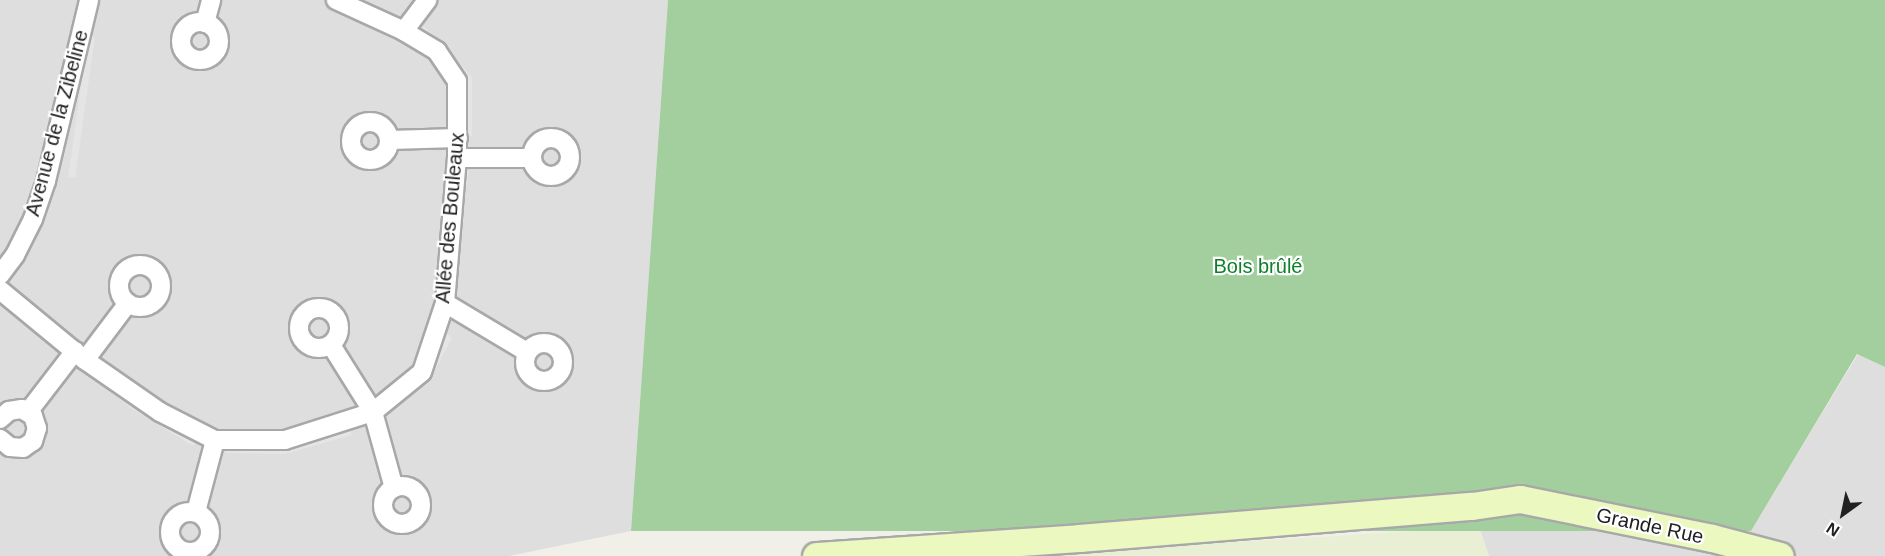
<!DOCTYPE html>
<html>
<head>
<meta charset="utf-8">
<style>
	body { margin:0 }
	#map { position:relative; width:1885px; height:556px; overflow:hidden; background:#f1f0e8; font-family:Helvetica,sans-serif }
	div>[style] { position:absolute }
	.residential>* { inset:0; background:#dfdede }
	.farmland>* { inset:0; background:#e8efd4 }
	.forest>* { inset:0; background:#a3cf9e }
	.parking>* { inset:0; background:#e5e5e5; transform-origin:0 0 }
	.roads { filter:drop-shadow(2px 0 #a8a8a8) drop-shadow(-2px 0 #a8a8a8) drop-shadow(0 2px #a8a8a8) drop-shadow(0 -2px #a8a8a8) }
	.street>* { height:18px; margin:-9px; padding:0 9px; transform-origin:9px; border-radius:9px; background:#fff }
	.street>.ring { margin:-9px; padding:0; box-sizing:content-box; background:none; border:18px solid #fff; border-radius:50% }
	.secondary>* { height:27px; margin:-13.5px; padding:0 13.5px; transform-origin:13.5px; border-radius:13.5px; background:#ebf8bf }
	span { translate:-50% -50%; white-space:nowrap; text-align:center; line-height:1.15; -webkit-text-stroke:4.5px #fff; paint-order:stroke }
	.street-label { font-size:20px; color:#212121 }
	.park-label { font-size:20px; color:#0f7f2c }
	.north { position:absolute; left:1813px; top:484px; width:60px; height:60px; -webkit-text-stroke:4px #fff; paint-order:stroke; rotate:213deg; font-size:16px; font-weight:700; line-height:24px; text-align:center; color:#212121 }
	.north::after { content:''; display:block; margin:auto; width:21px; height:27px; background:#212121; clip-path:polygon(50% 0,100% 100%,50% 72%,0 100%) }
</style>
</head>
<body>
<div id="map">
	<div class="residential">
		<i style="clip-path:polygon(0 0,668px 0,631px 531px,509px 556px,0 556px)"></i>
		<i style="clip-path:polygon(1858px 354px,1885px 367px,1885px 556px,1489px 556px,1479px 527px,1751px 531px)"></i>
	</div>
	<div class="farmland">
		<i style="clip-path:polygon(1479px 527px,1489px 556px,1009px 556px)"></i>
	</div>
	<div class="forest">
		<i style="clip-path:polygon(668px 0,1885px 0,1885px 367px,1857px 354px,1751px 531px,631px 531px)"></i>
	</div>
	<div class="parking">
		<i style="clip-path:polygon(424px 26px,472px 77px,472px 136px,467px 136px,466px 80px,422px 32px)"></i>
		<i style="left:88px;top:36px;width:7px;height:142px;rotate:8deg"></i>
		<i style="left:462px;top:170px;width:7px;height:117px;rotate:8deg"></i>
		<i style="clip-path:polygon(15px 310px,197px 440px,193px 446px,131px 408px,11px 314px)"></i>
		<i style="clip-path:polygon(446px 333px,452px 338px,429px 381px,397px 407px,395px 401px,422px 380px)"></i>
		<i style="clip-path:polygon(351px 431px,352px 435px,285px 454px,226px 453px,225px 448px,283px 448px)"></i>
	</div>
	<div class="roads">
		<div class="street">
			<i class="ring" style="left:181px;top:22px;width:20px;height:20px"></i>
			<i style="left:205px;top:23px;width:24px;rotate:-75deg"></i>
			<i style="left:404px;top:31px;width:39px;rotate:-53deg"></i>
			<i class="ring" style="left:351px;top:122px;width:20px;height:20px"></i>
			<i class="ring" style="left:532px;top:138px;width:20px;height:20px"></i>
			<i style="left:389px;top:140px;width:69px;rotate:-1.7deg"></i>
			<i style="left:457px;top:158px;width:75px"></i>
			<i class="ring" style="left:119px;top:265px;width:24px;height:24px"></i>
			<i style="left:0;top:275px;width:25px;rotate:-53deg"></i>
			<i style="left:15px;top:255px;width:40px;rotate:-63.4deg"></i>
			<i style="left:33px;top:219px;width:40px;rotate:-71.1deg"></i>
			<i style="left:46px;top:181px;width:186px;rotate:-76.6deg"></i>
			<i style="left:0;top:290px;width:110px;rotate:39.5deg"></i>
			<i style="left:85px;top:360px;width:91px;rotate:34.7deg"></i>
			<i style="left:160px;top:412px;width:62px;rotate:27deg"></i>
			<i style="left:215px;top:440px;width:70px"></i>
			<i style="left:285px;top:440px;width:92px;rotate:-17.7deg"></i>
			<i style="left:373px;top:412px;width:63px;rotate:-39.2deg"></i>
			<i style="left:422px;top:372px;width:73px;rotate:-71.6deg"></i>
			<i style="left:445px;top:303px;width:145px;rotate:-85.3deg"></i>
			<i style="left:457px;top:158px;width:77px;rotate:-90deg"></i>
			<i style="left:457px;top:81px;width:36px;rotate:-124deg"></i>
			<i style="left:437px;top:51px;width:39px;rotate:-149deg"></i>
			<i style="left:404px;top:31px;width:75px;rotate:-155.5deg"></i>
			<i style="left:445px;top:303px;width:96px;rotate:30.9deg"></i>
			<i class="ring" style="left:299px;top:308px;width:22px;height:22px"></i>
			<i class="ring" style="left:525px;top:343px;width:20px;height:20px"></i>
			<i style="left:331px;top:345px;width:79px;rotate:57.9deg"></i>
			<i style="left:373px;top:412px;width:79px;rotate:74.6deg"></i>
			<i style="left:85px;top:360px;width:71px;rotate:-53deg"></i>
			<i style="left:28px;top:412px;width:77px;rotate:-52.4deg"></i>
			<i style="left:0;top:419px;width:12px;rotate:-42deg"></i>
			<i style="left:9px;top:411px;width:13px;rotate:-9deg"></i>
			<i style="left:22px;top:409px;width:13px;rotate:32deg"></i>
			<i style="left:33px;top:416px;width:13px;rotate:72deg"></i>
			<i style="left:37px;top:428px;width:14px;rotate:107deg"></i>
			<i style="left:33px;top:441px;width:12px;rotate:145deg"></i>
			<i style="left:23px;top:448px;width:13px;rotate:-176deg"></i>
			<i style="left:10px;top:447px;width:13px;rotate:-141deg"></i>
			<i class="ring" style="left:383px;top:486px;width:20px;height:20px"></i>
			<i class="ring" style="left:170px;top:512px;width:22px;height:22px"></i>
			<i style="left:196px;top:512px;width:74px;rotate:-75.2deg"></i>
		</div>
		<div class="secondary">
			<i style="left:816px;top:556px;width:264px;rotate:-3.9deg"></i>
			<i style="left:1079px;top:538px;width:394px;rotate:-4.7deg"></i>
			<i style="left:1472px;top:506px;width:49px;rotate:-8.3deg"></i>
			<i style="left:1520px;top:499px;width:196px;rotate:11.5deg"></i>
			<i style="left:1712px;top:538px;width:70px;rotate:14.8deg"></i>
		</div>
	</div>
	<div class="street-label">
		<span style="left:57px;top:123px;rotate:-75deg">Avenue de la Zibeline</span>
		<span style="left:450px;top:218px;rotate:-85deg">Allée des Bouleaux</span>
		<span style="left:1650px;top:526px;rotate:12deg">Grande Rue</span>
	</div>
	<div class="park-label">
		<span style="left:1258px;top:266px">Bois brûlé</span>
	</div>
	<div class="north">N</div>
</div>
</body>
</html>
